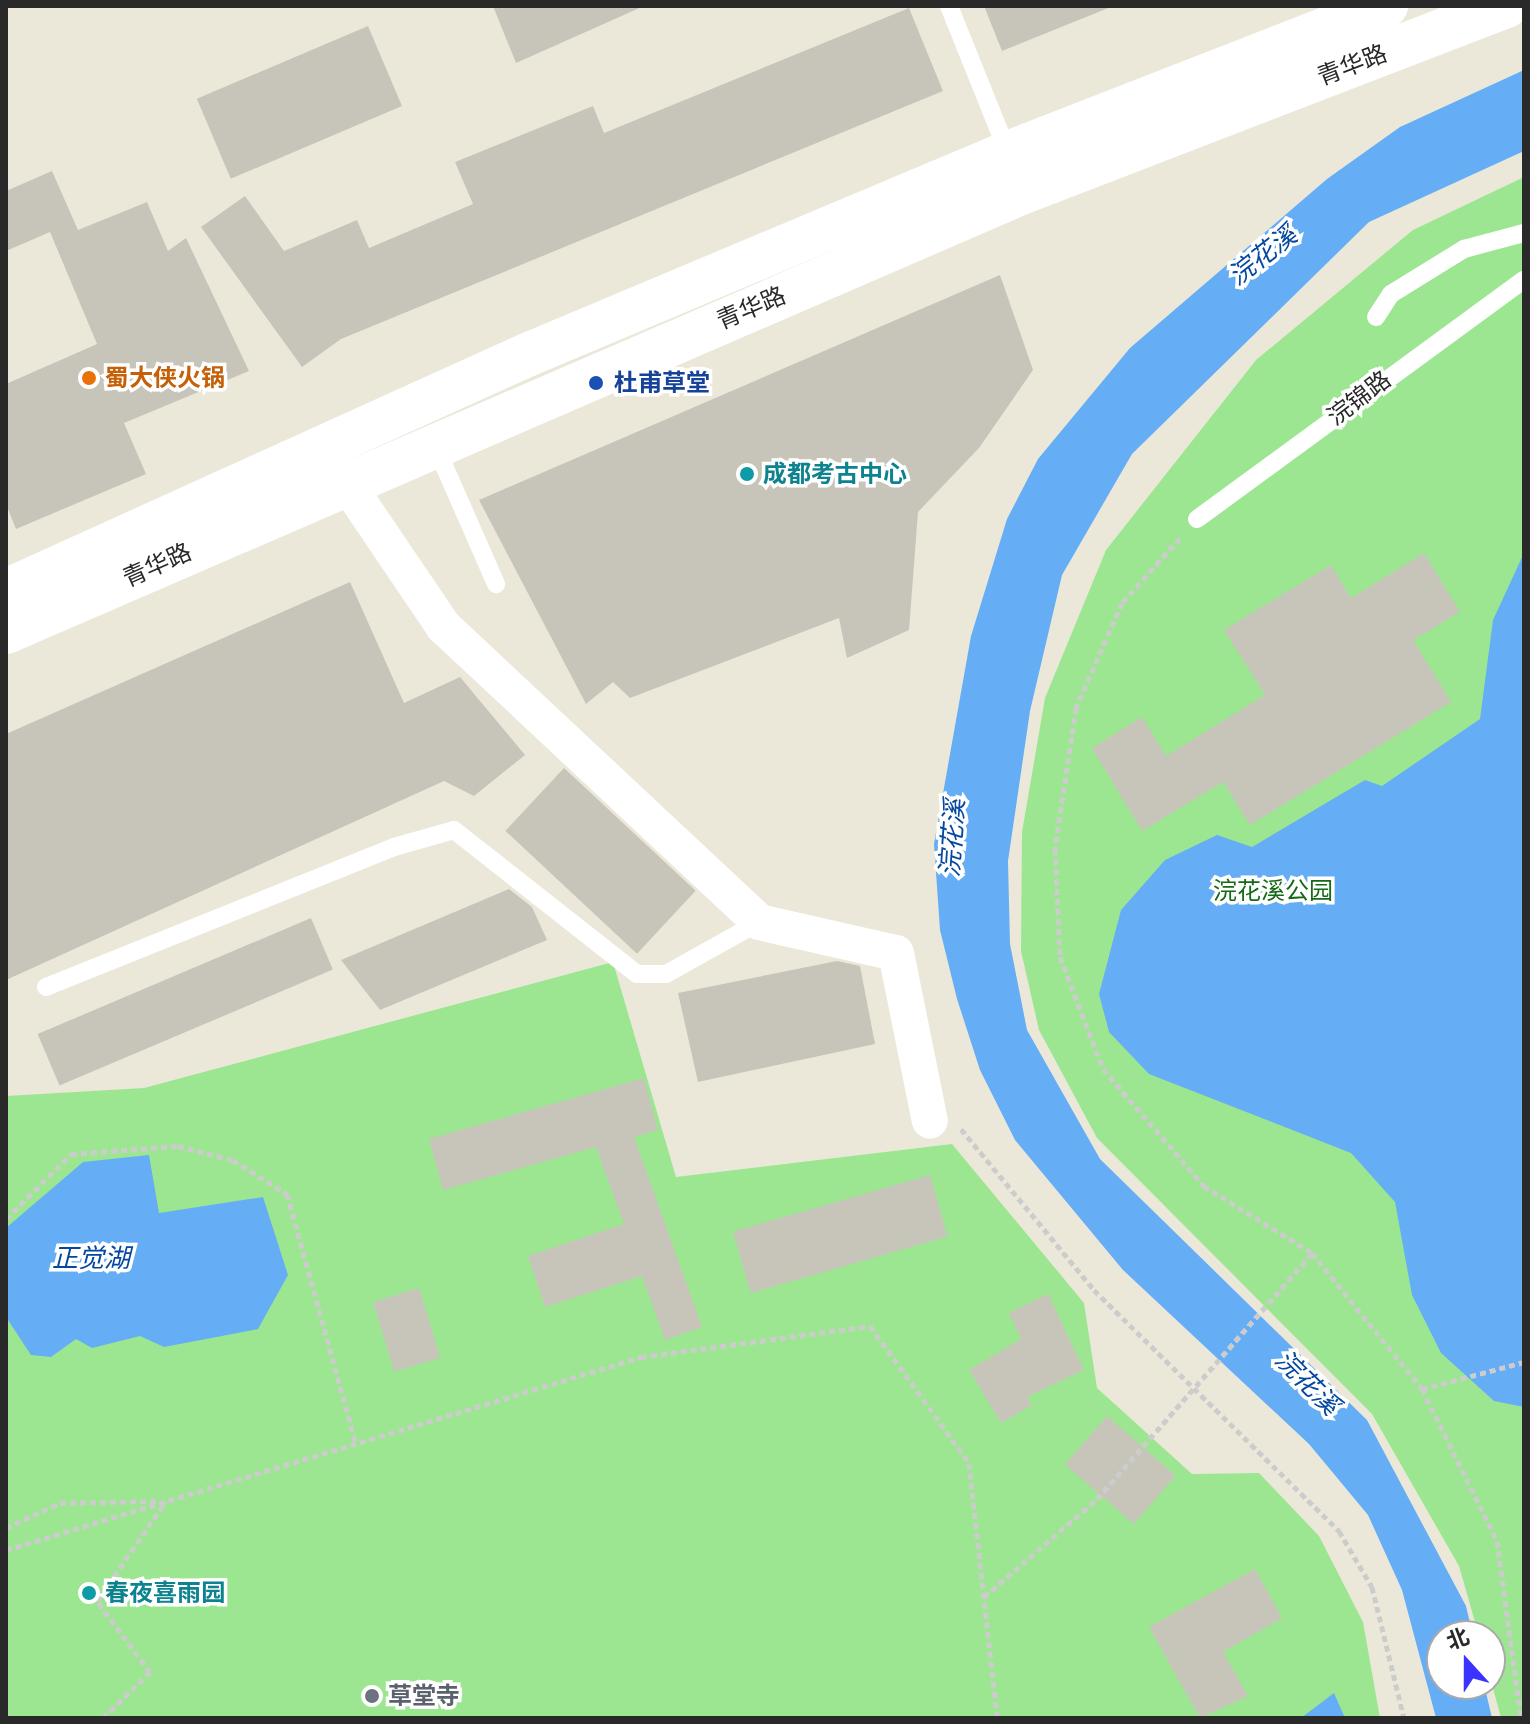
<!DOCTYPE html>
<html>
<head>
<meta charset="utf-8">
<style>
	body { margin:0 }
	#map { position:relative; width:1530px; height:1724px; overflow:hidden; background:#ece8d9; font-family:"DM Sans","Noto Sans SC",sans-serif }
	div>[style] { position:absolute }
	.green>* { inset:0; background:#9ce692 }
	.water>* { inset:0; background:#65aef5 }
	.building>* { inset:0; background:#c7c5b9; transform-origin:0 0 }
	.path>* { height:5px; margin-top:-2.5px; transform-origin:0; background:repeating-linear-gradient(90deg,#ccc 0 6px,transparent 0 10px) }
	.lane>* { height:18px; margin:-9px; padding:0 9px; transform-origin:9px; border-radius:9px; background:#fff }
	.street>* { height:36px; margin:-18px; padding:0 18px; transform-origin:18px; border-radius:18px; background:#fff }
	.secondary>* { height:44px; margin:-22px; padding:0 22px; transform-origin:22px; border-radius:22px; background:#fff }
	.dots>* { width:22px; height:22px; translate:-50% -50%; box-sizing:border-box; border:4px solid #fff; border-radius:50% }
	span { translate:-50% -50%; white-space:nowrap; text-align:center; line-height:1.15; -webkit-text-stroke:7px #fff; paint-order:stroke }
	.street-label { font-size:24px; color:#292929 }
	.food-label { font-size:24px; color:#c56008; font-weight:700 }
	.left { translate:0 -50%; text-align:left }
	.transit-label { font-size:24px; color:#164399; font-weight:700 }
	.culture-label { font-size:24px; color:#0d838f; font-weight:700 }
	.park-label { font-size:24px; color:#156917 }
	.worship-label { font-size:24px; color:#5b616d; font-weight:700 }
	.water-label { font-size:26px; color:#0548a0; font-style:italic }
	.frame { position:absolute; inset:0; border:8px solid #292929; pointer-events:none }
	.north { position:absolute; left:1426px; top:1620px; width:80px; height:80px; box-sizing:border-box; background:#fff; border:2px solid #a9a9a9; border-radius:50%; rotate:339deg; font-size:22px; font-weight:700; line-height:32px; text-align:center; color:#292929 }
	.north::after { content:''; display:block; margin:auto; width:28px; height:36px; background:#3b33ff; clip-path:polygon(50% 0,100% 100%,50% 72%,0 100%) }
</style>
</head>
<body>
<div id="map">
	<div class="green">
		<i style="clip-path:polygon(1524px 177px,1524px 1718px,1501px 1718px,1490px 1677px,1490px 1636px,1479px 1636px,1459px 1566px,1372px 1414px,1097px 1138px,1039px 1030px,1021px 951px,1022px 832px,1045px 698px,1106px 550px,1256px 360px,1413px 230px)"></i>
		<i style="clip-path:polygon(613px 962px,676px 1177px,952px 1144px,1084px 1303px,1097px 1388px,1192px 1474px,1259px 1473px,1319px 1536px,1363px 1622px,1380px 1718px,6px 1718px,6px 1096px,144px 1088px)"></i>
	</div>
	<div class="water">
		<i style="clip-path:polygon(1524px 70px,1524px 151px,1369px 222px,1132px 454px,1062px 575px,1030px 711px,1008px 861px,1010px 944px,1027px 1030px,1100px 1159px,1367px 1420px,1466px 1606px,1473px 1636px,1442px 1636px,1442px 1684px,1484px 1684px,1492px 1718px,1436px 1718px,1402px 1590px,1368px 1515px,1309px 1444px,1123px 1270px,1015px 1140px,980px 1070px,957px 999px,940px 930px,934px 844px,971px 636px,1007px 519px,1038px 459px,1130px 348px,1327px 179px,1400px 127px)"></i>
		<i style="clip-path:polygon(1524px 553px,1524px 1407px,1494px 1401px,1441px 1353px,1412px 1295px,1395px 1202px,1351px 1153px,1149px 1074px,1109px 1032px,1099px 994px,1121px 910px,1165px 860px,1217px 835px,1252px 847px,1365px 780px,1382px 786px,1480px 719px,1493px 620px)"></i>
		<i style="clip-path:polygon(149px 1155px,159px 1213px,263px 1197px,288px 1275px,258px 1329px,164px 1347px,140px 1336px,92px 1348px,76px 1339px,51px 1357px,31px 1355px,6px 1317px,6px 1228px,83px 1162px)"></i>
		<i style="clip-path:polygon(1334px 1693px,1345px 1718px,1301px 1718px)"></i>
	</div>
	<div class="building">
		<i style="clip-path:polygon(493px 6px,644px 6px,516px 63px)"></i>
		<i style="clip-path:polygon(984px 6px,1111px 6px,1111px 7px,1002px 51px)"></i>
		<i style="clip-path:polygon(909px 8px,943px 91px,341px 339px,302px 367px,201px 227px,245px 196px,284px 251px,357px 220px,369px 248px,473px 204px,455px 162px,593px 106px,604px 133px)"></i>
		<i style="left:368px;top:26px;width:87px;height:186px;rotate:67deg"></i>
		<i style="clip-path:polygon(52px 171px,78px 230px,147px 202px,168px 251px,186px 238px,249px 371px,124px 423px,146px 474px,16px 529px,6px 504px,6px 384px,97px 344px,50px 232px,6px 251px,6px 191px)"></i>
		<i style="clip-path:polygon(1000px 275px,1033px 370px,979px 448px,918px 512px,909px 630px,847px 658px,839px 618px,630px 698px,613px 682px,586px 704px,479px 500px)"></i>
		<i style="clip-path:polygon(1424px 553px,1460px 612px,1413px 640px,1451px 702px,1250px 825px,1223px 782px,1142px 831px,1092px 748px,1142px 717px,1166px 756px,1265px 695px,1224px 630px,1331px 565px,1351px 598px)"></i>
		<i style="clip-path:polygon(350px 582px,404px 703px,460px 677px,525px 755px,474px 796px,444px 781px,6px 980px,6px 734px)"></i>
		<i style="left:564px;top:768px;width:180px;height:86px;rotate:43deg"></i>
		<i style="clip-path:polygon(509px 889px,532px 907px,547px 940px,380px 1010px,341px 960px)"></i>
		<i style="left:311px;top:918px;width:56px;height:297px;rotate:67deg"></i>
		<i style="clip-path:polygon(837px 961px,860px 966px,875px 1044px,698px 1082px,678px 993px)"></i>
		<i style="clip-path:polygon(644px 1078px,658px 1130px,634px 1137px,702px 1327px,665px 1340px,642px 1276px,545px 1307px,528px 1256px,624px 1224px,596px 1147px,443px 1190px,429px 1139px)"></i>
		<i style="left:930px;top:1175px;width:64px;height:205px;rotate:74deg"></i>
		<i style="left:419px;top:1288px;width:73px;height:48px;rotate:73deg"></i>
		<i style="clip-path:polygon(1048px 1294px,1084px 1370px,1027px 1397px,1032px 1405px,1001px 1423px,969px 1370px,1021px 1339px,1009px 1313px)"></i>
		<i style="left:1107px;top:1416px;width:91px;height:64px;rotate:41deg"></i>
		<i style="clip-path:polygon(1255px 1569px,1282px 1618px,1223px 1652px,1248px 1696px,1200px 1718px,1149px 1627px)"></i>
	</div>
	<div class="path">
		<i style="left:1180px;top:538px;width:87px;rotate:131.7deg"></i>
		<i style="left:1122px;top:603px;width:115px;rotate:113.7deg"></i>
		<i style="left:1076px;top:708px;width:143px;rotate:98.5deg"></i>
		<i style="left:1055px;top:849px;width:108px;rotate:87.3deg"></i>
		<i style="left:1060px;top:957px;width:120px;rotate:69deg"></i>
		<i style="left:1103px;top:1069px;width:155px;rotate:49.2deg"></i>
		<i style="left:1204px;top:1186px;width:127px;rotate:31.8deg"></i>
		<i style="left:1312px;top:1253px;width:175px;rotate:51deg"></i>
		<i style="left:1422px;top:1389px;width:169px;rotate:63.7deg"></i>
		<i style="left:1497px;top:1541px;width:179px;rotate:82.3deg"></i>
		<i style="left:961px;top:1129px;width:209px;rotate:50.4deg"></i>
		<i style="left:1094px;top:1290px;width:344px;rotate:44.5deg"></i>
		<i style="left:1339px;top:1531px;width:65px;rotate:59.5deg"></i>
		<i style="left:1372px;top:1587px;width:135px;rotate:76.3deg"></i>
		<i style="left:6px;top:1219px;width:92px;rotate:-45deg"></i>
		<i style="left:71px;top:1154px;width:107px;rotate:-4.3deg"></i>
		<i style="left:178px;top:1146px;width:57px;rotate:14.3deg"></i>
		<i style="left:233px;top:1160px;width:64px;rotate:32.2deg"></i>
		<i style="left:287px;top:1194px;width:260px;rotate:74.6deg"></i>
		<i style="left:1422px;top:1389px;width:106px;rotate:-14.8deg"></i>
		<i style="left:6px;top:1528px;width:60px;rotate:-24.8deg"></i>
		<i style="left:60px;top:1503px;width:96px;rotate:-1.2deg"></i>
		<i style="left:6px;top:1550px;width:664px;rotate:-16.91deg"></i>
		<i style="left:641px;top:1357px;width:231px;rotate:-7.7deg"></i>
		<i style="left:870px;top:1326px;width:169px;rotate:54.1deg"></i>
		<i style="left:969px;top:1463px;width:257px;rotate:83.7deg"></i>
		<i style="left:984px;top:1597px;width:150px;rotate:-40.9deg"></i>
		<i style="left:1097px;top:1499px;width:327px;rotate:-48.8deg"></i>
		<i style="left:103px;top:1718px;width:66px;rotate:-44.4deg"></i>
		<i style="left:150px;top:1672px;width:89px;rotate:-126.7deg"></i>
		<i style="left:97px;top:1601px;width:121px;rotate:-55.4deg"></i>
	</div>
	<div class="lane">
		<i style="left:949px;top:6px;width:158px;rotate:68.1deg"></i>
		<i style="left:1376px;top:317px;width:27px;rotate:-57deg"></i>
		<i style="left:1391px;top:294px;width:86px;rotate:-31.7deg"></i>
		<i style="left:1464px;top:249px;width:62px;rotate:-14.9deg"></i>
		<i style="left:435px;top:445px;width:152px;rotate:66.3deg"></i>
		<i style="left:1197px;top:519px;width:405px;rotate:-36.2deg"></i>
		<i style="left:46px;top:987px;width:375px;rotate:-21.9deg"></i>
		<i style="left:394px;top:847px;width:62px;rotate:-15.8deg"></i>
		<i style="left:454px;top:830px;width:233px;rotate:38.2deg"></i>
		<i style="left:637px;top:974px;width:29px"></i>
		<i style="left:666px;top:974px;width:107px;rotate:-29.2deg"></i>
	</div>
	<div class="street">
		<i style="left:345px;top:481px;width:175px;rotate:55.9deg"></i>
		<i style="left:443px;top:626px;width:433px;rotate:43.1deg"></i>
		<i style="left:759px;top:922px;width:140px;rotate:12.8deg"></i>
		<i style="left:896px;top:953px;width:171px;rotate:78.6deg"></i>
	</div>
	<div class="secondary">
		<i style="left:6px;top:591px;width:572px;rotate:-24.37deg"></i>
		<i style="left:527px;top:355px;width:522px;rotate:-22.78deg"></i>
		<i style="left:1008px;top:153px;width:406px;rotate:-21.3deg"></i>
		<i style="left:6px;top:632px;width:1106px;rotate:-23.39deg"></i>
		<i style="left:1021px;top:193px;width:520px;rotate:-21.08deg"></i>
	</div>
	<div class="dots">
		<i style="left:89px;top:378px;background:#e8710a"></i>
		<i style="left:596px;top:383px;background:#1a4fb4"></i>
		<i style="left:747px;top:474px;background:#0f9aa8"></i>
		<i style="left:89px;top:1593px;background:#0f9aa8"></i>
		<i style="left:372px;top:1696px;background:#6b7280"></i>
	</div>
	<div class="street-label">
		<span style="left:1352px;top:65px;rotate:-21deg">青华路</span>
		<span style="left:751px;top:308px;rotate:-23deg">青华路</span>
		<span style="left:1359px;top:398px;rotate:-37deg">浣锦路</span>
		<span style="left:157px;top:565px;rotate:-24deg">青华路</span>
	</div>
	<div class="food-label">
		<span class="left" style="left:105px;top:378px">蜀大侠火锅</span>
	</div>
	<div class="transit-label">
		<span class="left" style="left:614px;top:383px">杜甫草堂</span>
	</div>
	<div class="culture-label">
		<span class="left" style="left:763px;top:474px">成都考古中心</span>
		<span class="left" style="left:105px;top:1593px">春夜喜雨园</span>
	</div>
	<div class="park-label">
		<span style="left:1273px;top:891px">浣花溪公园</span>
	</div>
	<div class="worship-label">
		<span class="left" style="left:388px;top:1696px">草堂寺</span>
	</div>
	<div class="water-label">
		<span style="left:1263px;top:256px;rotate:-38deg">浣花溪</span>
		<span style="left:953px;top:838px;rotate:-86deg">浣花溪</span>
		<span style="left:91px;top:1259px">正觉湖</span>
		<span style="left:1307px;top:1383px;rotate:45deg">浣花溪</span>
	</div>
	<div class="frame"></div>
	<div class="north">北</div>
</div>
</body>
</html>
